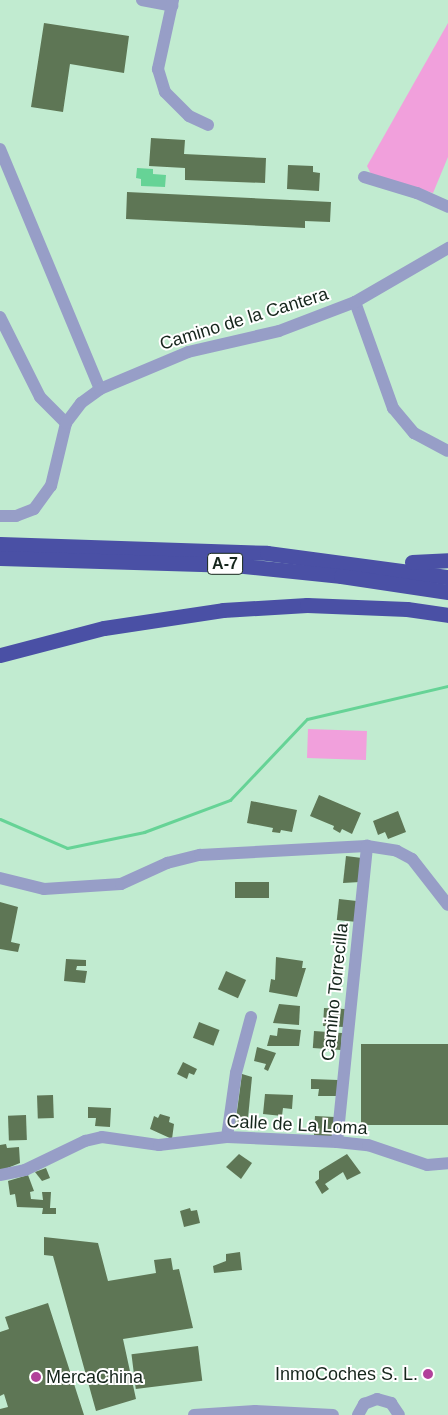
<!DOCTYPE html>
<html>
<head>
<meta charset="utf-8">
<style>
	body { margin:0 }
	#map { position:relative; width:448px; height:1415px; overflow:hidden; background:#c1ebd0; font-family:Arial,sans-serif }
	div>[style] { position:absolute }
	.green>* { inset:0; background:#f1a0dc; transform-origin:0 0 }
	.water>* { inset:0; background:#66d396 }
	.stream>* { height:3px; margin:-1.5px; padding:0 1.5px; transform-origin:1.5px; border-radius:1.5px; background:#66d396 }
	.building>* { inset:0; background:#5e7655; transform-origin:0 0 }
	.minor>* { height:12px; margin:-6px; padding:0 6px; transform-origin:6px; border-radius:6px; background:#979ec7 }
	.motorway>* { height:15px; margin:-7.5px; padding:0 7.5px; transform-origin:7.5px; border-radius:7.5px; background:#4a50a5 }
	.dots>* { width:14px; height:14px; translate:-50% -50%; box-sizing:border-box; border:2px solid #fff; border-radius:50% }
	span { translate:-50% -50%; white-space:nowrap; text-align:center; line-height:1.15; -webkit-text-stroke:4px #fff; paint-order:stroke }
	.shield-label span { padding:1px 4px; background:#fff; border:1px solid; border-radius:4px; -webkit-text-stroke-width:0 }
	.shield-label { font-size:16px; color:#16261c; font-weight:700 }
	.street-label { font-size:18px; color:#16261c }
	.poi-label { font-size:18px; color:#16261c }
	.right { translate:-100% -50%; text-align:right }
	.left { translate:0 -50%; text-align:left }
</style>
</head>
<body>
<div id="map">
	<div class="green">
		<i style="clip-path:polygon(448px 23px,448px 157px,433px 193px,371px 174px,367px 166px)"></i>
		<i style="left:308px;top:729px;width:59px;height:29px;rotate:2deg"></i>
	</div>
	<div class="water">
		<i style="clip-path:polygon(137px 168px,153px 169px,153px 174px,166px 175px,165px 187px,141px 186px,141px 179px,136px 178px)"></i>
	</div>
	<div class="stream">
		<i style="left:0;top:819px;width:73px;rotate:23.4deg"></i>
		<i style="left:67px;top:848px;width:79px;rotate:-11.7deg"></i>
		<i style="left:144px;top:832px;width:92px;rotate:-20.4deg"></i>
		<i style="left:230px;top:800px;width:112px;rotate:-46.5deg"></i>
		<i style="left:307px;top:719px;width:145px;rotate:-13.2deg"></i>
	</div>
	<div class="building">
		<i style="clip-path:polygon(44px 23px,129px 36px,124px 73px,70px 64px,63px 112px,31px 107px)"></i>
		<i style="clip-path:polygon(151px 138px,185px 140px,184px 154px,266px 158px,265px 183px,185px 180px,185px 168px,149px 166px)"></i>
		<i style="clip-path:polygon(288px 165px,313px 166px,313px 172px,320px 173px,319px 191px,287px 189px)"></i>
		<i style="clip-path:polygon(127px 192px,331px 202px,330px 222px,305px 221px,305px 228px,126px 219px)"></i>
		<i style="clip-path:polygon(319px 795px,361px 813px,352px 834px,342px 829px,340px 833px,333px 829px,334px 826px,310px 816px)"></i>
		<i style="clip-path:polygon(251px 801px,297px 810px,292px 832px,281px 830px,280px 833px,272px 832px,273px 828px,247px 823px)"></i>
		<i style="clip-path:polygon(398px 811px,406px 832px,388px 839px,385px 832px,378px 835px,373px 821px)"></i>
		<i style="clip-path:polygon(346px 856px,362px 858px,360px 882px,343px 883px)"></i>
		<i style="left:235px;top:882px;width:34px;height:16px"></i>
		<i style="left:339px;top:899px;width:18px;height:21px;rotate:6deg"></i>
		<i style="clip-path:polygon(0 902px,18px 907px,11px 942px,20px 944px,18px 952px,0 949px)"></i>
		<i style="clip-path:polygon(276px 957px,303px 961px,302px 968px,306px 968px,297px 997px,269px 992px,271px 979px,275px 980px)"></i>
		<i style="clip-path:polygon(66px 959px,86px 960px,86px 966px,77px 966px,76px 970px,87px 971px,85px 983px,64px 981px)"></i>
		<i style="left:226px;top:971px;width:22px;height:20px;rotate:24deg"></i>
		<i style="clip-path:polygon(279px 1004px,300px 1006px,299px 1025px,273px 1023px)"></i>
		<i style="left:324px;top:1008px;width:21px;height:18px;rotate:3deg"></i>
		<i style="left:199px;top:1022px;width:22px;height:17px;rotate:21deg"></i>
		<i style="clip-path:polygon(278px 1028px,301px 1030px,299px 1046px,267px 1046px,270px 1035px,277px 1036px)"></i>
		<i style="left:314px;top:1031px;width:28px;height:17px;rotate:4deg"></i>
		<i style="left:448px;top:1044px;width:81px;height:87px;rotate:90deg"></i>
		<i style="clip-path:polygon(257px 1047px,276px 1053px,268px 1071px,264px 1069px,266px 1064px,254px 1061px)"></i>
		<i style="clip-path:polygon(183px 1062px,197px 1069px,194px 1075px,189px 1073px,187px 1079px,177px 1074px)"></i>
		<i style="clip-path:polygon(242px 1074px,252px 1077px,247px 1128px,235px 1126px)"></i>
		<i style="clip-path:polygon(311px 1079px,338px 1080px,337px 1096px,318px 1096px,319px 1089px,311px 1089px)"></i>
		<i style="clip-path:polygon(265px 1094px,293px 1095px,292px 1109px,283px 1108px,282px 1116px,263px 1114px)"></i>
		<i style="left:53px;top:1095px;width:23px;height:16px;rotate:88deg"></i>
		<i style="clip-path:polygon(88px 1107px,111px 1108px,110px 1127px,95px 1126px,96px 1118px,88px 1118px)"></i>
		<i style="clip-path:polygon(160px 1114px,170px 1117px,169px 1122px,174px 1124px,172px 1139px,150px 1129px,154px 1116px,158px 1118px)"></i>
		<i style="left:26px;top:1115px;width:25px;height:18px;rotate:88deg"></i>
		<i style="left:315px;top:1116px;width:20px;height:20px;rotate:3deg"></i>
		<i style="clip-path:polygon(6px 1144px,7px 1148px,19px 1147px,20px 1163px,0 1171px,0 1145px)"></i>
		<i style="clip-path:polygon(239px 1154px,252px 1163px,241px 1179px,226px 1167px)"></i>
		<i style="clip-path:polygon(347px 1154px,361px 1173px,347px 1180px,343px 1172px,325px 1184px,329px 1189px,322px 1194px,315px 1182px,319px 1179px,319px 1171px)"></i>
		<i style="clip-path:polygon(46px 1168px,50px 1178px,42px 1181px,35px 1172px)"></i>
		<i style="clip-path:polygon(28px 1175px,34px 1191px,30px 1192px,31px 1199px,43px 1200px,42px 1192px,51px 1192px,50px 1208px,56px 1208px,56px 1214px,42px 1214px,43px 1208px,17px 1207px,15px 1194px,10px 1195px,8px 1181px)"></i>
		<i style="clip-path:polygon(190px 1208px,191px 1211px,197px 1210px,200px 1223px,184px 1227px,180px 1211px)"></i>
		<i style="clip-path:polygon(44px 1237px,98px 1243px,108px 1281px,156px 1273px,154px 1260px,171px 1258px,173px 1270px,179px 1269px,193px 1328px,123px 1339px,136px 1399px,96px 1411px,53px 1256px,44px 1255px)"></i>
		<i style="clip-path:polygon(240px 1252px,242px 1270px,214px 1273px,213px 1266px,226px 1261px,226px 1254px)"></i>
		<i style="clip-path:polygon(48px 1303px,84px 1415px,0 1415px,0 1409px,8px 1407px,4px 1394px,0 1396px,0 1332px,9px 1329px,5px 1317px)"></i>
		<i style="left:198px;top:1346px;width:35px;height:67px;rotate:83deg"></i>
	</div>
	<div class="minor">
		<i style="left:142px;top:0;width:31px;rotate:11deg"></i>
		<i style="left:173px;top:0;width:71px;rotate:102.3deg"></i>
		<i style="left:158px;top:69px;width:24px;rotate:73deg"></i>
		<i style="left:165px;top:92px;width:34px;rotate:45deg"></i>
		<i style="left:189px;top:116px;width:21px;rotate:25deg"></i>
		<i style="left:0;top:149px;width:260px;rotate:67.4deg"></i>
		<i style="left:364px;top:177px;width:55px;rotate:16.8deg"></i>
		<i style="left:417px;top:193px;width:34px;rotate:24deg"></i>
		<i style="left:355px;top:302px;width:113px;rotate:70.3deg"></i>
		<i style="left:393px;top:408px;width:33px;rotate:50deg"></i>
		<i style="left:414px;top:433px;width:38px;rotate:28deg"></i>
		<i style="left:0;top:317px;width:89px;rotate:63.4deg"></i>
		<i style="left:40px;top:397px;width:37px;rotate:45deg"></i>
		<i style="left:0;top:516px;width:16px"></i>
		<i style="left:16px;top:516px;width:19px;rotate:-21deg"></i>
		<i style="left:34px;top:509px;width:29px;rotate:-54deg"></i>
		<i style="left:51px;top:486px;width:65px;rotate:-76.6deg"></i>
		<i style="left:66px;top:423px;width:25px;rotate:-53deg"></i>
		<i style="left:81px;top:403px;width:24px;rotate:-36deg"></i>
		<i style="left:100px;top:389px;width:95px;rotate:-22.8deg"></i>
		<i style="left:188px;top:352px;width:93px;rotate:-13deg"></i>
		<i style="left:279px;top:331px;width:81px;rotate:-20.9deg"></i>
		<i style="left:355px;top:302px;width:108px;rotate:-30.1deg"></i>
		<i style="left:0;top:878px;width:45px;rotate:14deg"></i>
		<i style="left:44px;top:889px;width:77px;rotate:-3.7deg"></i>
		<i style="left:121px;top:884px;width:51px;rotate:-24.5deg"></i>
		<i style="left:167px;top:863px;width:34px;rotate:-14deg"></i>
		<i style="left:200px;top:855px;width:167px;rotate:-3.1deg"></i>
		<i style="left:367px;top:846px;width:30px;rotate:9deg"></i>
		<i style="left:397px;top:851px;width:17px;rotate:28deg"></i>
		<i style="left:412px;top:859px;width:58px;rotate:52deg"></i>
		<i style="left:227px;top:1137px;width:65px;rotate:-82deg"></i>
		<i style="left:236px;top:1073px;width:58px;rotate:-75deg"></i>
		<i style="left:337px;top:1142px;width:298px;rotate:-84.2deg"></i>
		<i style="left:0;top:1175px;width:25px;rotate:-11deg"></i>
		<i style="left:25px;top:1170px;width:67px;rotate:-25.8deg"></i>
		<i style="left:85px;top:1141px;width:17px;rotate:-13deg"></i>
		<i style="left:102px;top:1137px;width:58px;rotate:8deg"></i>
		<i style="left:159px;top:1145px;width:68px;rotate:-6.7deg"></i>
		<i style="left:227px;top:1137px;width:110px;rotate:2.6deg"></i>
		<i style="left:337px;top:1142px;width:31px;rotate:6deg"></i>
		<i style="left:368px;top:1145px;width:62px;rotate:18.7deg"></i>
		<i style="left:427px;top:1165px;width:21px;rotate:-5deg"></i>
		<i style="left:194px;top:1415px;width:61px;rotate:-3.8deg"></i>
		<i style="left:255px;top:1411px;width:78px;rotate:2.9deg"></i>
		<i style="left:358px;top:1415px;width:13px;rotate:-61deg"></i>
		<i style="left:364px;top:1404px;width:14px;rotate:-21deg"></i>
		<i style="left:377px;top:1399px;width:15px;rotate:16deg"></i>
		<i style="left:391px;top:1403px;width:14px;rotate:56deg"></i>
	</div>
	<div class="motorway">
		<i style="left:0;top:544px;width:267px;rotate:1.9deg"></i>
		<i style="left:267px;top:553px;width:183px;rotate:7.6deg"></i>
		<i style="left:0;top:558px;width:234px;rotate:1.7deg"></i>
		<i style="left:234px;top:565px;width:108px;rotate:5.9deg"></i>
		<i style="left:341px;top:576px;width:108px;rotate:8.5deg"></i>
		<i style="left:412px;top:562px;width:36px;rotate:-3deg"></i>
		<i style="left:0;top:655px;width:107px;rotate:-14.6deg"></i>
		<i style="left:104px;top:628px;width:120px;rotate:-8.6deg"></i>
		<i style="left:223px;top:610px;width:84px;rotate:-3.4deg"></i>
		<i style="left:307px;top:605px;width:100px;rotate:2.3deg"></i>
		<i style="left:407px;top:609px;width:41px;rotate:8.3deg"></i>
	</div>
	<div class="dots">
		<i style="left:428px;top:1374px;background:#b1409a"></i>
		<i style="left:36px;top:1377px;background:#b1409a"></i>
	</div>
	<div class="shield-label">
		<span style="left:225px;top:564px">A-7</span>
	</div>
	<div class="street-label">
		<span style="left:244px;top:319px;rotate:-17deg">Camino de la Cantera</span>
		<span style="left:335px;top:992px;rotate:-84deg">Camino Torrecilla</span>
		<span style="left:297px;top:1125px;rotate:3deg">Calle de La Loma</span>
	</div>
	<div class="poi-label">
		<span class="right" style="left:418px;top:1374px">InmoCoches S. L.</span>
		<span class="left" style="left:46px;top:1377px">MercaChina</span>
	</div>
</div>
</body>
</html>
